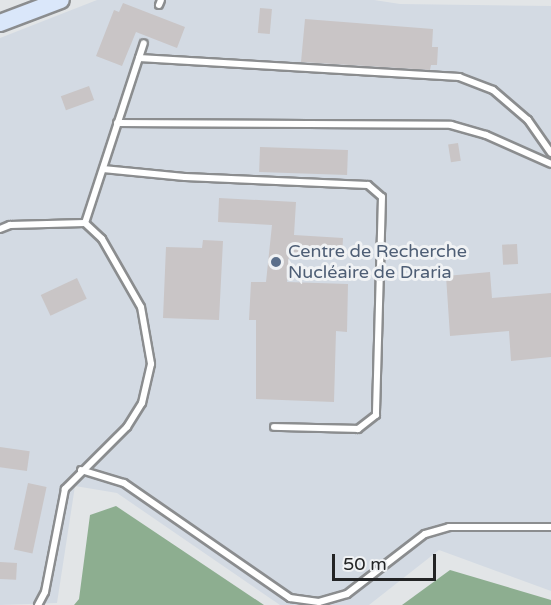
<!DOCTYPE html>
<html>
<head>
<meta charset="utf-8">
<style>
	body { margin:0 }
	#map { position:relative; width:551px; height:605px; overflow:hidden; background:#e2e5e7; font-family:"Varela Round",sans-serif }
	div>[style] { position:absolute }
	.built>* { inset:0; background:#d3dae3 }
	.forest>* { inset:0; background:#8dae90 }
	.building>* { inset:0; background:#c9c5c6; transform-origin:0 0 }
	.roads { filter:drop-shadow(2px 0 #8b8d8f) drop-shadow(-2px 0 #8b8d8f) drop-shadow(0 2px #8b8d8f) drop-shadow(0 -2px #8b8d8f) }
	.lane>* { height:6px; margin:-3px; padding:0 3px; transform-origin:3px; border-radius:3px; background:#fff }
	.secondary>* { height:16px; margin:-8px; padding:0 8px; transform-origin:8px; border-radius:8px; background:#dae7fa }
	.dots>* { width:16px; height:16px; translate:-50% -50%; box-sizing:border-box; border:3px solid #f0f2f4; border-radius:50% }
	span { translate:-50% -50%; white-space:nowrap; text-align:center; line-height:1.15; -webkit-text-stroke:6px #f0f2f4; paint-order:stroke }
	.service-label { font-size:18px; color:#4e5e75 }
	.left { translate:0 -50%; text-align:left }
	.scale { position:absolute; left:332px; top:554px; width:104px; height:27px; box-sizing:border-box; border:3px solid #232425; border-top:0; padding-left:8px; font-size:18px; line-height:21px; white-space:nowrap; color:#232425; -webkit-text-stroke:4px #f0f2f4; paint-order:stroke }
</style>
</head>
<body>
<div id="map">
	<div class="built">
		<i style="clip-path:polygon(97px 0,374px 0,400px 4px,551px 6px,551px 591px,439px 550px,369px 605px,280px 605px,117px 493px,75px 486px,57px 603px,0 605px,0 38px)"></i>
	</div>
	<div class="forest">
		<i style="clip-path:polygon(116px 506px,264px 605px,74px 605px,79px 599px,90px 515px)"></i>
		<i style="clip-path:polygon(450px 570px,551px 600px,551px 605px,402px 605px)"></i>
	</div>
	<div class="building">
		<i style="clip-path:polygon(123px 3px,185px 27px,177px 48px,136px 32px,122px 66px,96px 56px,114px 10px,119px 12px)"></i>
		<i style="left:260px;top:8px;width:12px;height:25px;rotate:5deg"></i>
		<i style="clip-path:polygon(305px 19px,433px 29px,432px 47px,438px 47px,437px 65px,431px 65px,430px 70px,301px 62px)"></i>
		<i style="left:89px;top:86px;width:15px;height:30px;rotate:70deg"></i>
		<i style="left:458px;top:143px;width:18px;height:10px;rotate:81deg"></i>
		<i style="left:260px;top:147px;width:88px;height:25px;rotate:2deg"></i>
		<i style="clip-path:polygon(219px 198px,296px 202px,294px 235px,343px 238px,342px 258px,289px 255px,287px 282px,348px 284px,347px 332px,336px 331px,334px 402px,256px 399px,256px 320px,249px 320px,251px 282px,266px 282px,272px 225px,218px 222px)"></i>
		<i style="clip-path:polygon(203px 240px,223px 241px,219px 320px,163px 318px,166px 247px,202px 248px)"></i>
		<i style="left:517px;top:244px;width:20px;height:15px;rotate:87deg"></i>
		<i style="clip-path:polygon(490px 272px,492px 298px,551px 293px,551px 357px,511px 361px,509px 331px,450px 336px,446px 276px)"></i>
		<i style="left:77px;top:278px;width:23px;height:40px;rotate:65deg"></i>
		<i style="left:0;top:447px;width:30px;height:20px;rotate:8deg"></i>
		<i style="left:28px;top:483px;width:19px;height:68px;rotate:12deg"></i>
		<i style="left:0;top:562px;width:17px;height:17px;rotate:3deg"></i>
	</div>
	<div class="roads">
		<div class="lane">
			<i style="left:159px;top:5px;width:5px;rotate:-68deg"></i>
			<i style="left:139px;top:58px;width:321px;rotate:3.4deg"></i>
			<i style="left:459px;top:77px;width:36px;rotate:21deg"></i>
			<i style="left:493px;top:90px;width:46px;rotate:40.6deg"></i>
			<i style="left:528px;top:120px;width:40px;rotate:55.1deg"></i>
			<i style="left:117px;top:123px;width:334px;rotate:0.3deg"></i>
			<i style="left:451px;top:125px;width:36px;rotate:16deg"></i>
			<i style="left:486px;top:135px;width:71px;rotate:24deg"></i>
			<i style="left:103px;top:169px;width:82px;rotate:5.6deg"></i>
			<i style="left:185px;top:177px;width:183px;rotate:2.5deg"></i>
			<i style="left:368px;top:185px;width:18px;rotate:41deg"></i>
			<i style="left:382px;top:197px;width:218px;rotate:91.6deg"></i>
			<i style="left:376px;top:415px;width:23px;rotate:142deg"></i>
			<i style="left:358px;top:429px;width:84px;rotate:-178.6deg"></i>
			<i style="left:85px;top:223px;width:189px;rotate:-71.9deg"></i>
			<i style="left:0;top:229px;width:11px;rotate:-22deg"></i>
			<i style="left:10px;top:225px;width:75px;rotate:-1.5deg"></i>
			<i style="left:85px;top:223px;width:23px;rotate:43deg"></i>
			<i style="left:102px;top:239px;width:78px;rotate:60.2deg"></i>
			<i style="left:141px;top:307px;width:58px;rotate:80deg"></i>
			<i style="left:151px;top:364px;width:40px;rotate:103deg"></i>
			<i style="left:142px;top:403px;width:28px;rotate:122deg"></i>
			<i style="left:127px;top:427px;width:88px;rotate:135deg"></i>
			<i style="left:65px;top:489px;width:105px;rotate:101deg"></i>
			<i style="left:45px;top:592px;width:15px;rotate:118deg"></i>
			<i style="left:81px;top:470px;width:45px;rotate:16.8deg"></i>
			<i style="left:124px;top:483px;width:202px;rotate:34.7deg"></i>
			<i style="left:290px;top:598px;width:29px;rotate:8deg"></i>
			<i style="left:319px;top:602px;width:29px;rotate:-16deg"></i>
			<i style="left:347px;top:594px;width:98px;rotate:-37.6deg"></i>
			<i style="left:425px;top:534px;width:25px;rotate:-16deg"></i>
			<i style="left:449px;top:527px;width:102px"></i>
		</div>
		<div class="secondary">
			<i style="left:0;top:23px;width:65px;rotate:-20.7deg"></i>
		</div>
	</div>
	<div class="dots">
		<i style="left:276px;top:262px;background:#5c6f8a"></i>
	</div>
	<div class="service-label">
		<span class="left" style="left:288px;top:262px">Centre de Recherche<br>Nucléaire de Draria</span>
	</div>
	<div class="scale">50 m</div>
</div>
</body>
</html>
